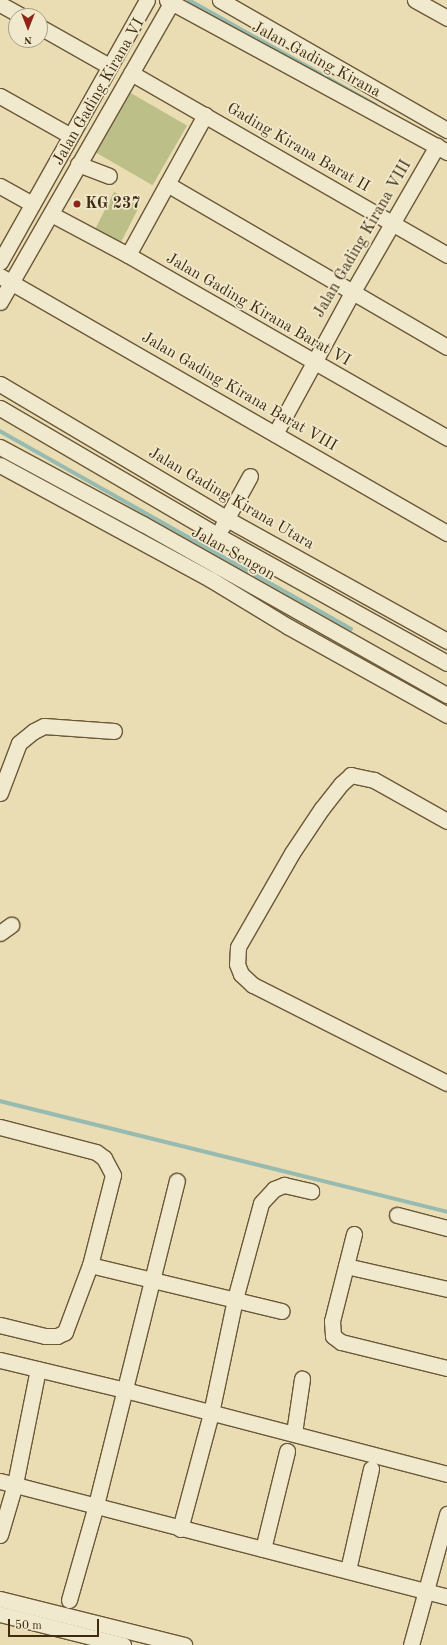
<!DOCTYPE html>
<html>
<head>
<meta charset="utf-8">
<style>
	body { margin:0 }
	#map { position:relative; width:447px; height:1645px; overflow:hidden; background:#eaddb4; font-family:"Old Standard TT",serif }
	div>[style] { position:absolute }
	.green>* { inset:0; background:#bdbf89; transform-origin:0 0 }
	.stream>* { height:3.5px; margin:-1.75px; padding:0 1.75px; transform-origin:1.75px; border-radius:1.75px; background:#98bbb1 }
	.roads { filter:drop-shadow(1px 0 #6a5837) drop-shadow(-1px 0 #6a5837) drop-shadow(0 1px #6a5837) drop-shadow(0 -1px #6a5837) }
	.minor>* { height:15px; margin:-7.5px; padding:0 7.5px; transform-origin:7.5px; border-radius:7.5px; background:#f1e9ce }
	.dots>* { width:11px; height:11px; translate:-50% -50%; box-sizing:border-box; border:2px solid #f1e9ce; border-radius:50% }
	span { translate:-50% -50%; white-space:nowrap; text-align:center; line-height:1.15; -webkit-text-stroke:3.5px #f1e9ce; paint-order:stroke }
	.street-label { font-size:16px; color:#3f2b0d }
	.poi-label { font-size:16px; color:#3f2b0d; font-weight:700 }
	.left { translate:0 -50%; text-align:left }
	.north { position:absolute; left:8px; top:8px; width:40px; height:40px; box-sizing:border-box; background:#f1e9ce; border:1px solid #aa9d81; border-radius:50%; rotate:180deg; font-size:11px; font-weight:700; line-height:16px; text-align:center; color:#3f2b0d }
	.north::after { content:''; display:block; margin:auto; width:14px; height:18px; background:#8f2418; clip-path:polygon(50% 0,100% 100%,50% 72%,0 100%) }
	.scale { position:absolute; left:8px; top:1619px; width:91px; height:18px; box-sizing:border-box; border:2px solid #3f2b0d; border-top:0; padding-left:5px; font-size:12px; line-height:14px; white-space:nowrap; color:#3f2b0d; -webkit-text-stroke:3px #f1e9ce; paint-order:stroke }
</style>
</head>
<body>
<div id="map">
	<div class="green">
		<i style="left:129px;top:92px;width:67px;height:69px;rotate:30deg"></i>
		<i style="left:114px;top:192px;width:29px;height:42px;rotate:27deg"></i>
	</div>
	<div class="stream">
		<i style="left:189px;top:0;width:214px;rotate:29.3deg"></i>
		<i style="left:0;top:431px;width:403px;rotate:29.4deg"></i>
		<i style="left:0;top:1101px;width:461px;rotate:13.9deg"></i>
	</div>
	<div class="roads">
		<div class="minor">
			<i style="left:167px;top:0;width:319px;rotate:28.5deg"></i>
			<i style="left:220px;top:0;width:262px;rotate:29.8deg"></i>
			<i style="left:415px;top:0;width:37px;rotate:29deg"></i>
			<i style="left:0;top:4px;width:25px;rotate:29deg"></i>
			<i style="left:40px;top:27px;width:79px;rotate:29.5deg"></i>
			<i style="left:131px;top:73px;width:365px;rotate:29.9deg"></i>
			<i style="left:0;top:96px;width:81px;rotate:29.4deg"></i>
			<i style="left:78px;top:164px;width:33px;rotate:21deg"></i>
			<i style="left:167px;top:184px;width:324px;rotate:30.2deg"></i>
			<i style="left:0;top:186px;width:37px;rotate:29deg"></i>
			<i style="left:51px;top:214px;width:87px;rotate:28deg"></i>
			<i style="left:128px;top:255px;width:368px;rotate:29.8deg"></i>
			<i style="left:128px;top:255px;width:160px;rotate:-61.2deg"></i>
			<i style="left:0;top:262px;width:300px;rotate:-60.7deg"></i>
			<i style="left:0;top:276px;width:516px;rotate:29.9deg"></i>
			<i style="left:0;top:302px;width:348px;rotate:-60.2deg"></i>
			<i style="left:0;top:384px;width:264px;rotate:30.7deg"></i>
			<i style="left:227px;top:519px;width:252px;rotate:29deg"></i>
			<i style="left:0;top:408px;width:251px;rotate:30.3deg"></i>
			<i style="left:217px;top:535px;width:263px;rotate:29.1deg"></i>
			<i style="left:275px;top:434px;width:161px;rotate:-61.4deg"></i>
			<i style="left:352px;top:293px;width:170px;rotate:-60deg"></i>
			<i style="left:0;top:447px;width:162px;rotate:28.3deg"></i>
			<i style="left:143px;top:524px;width:349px;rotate:29.4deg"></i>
			<i style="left:0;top:465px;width:239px;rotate:28.5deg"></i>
			<i style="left:210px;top:579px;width:92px;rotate:31.3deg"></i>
			<i style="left:289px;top:627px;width:181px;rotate:29.1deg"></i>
			<i style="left:222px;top:527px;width:58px;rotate:-61.2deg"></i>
			<i style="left:0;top:793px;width:53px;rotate:-69.2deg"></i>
			<i style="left:19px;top:743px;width:19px;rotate:-39deg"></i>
			<i style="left:34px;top:731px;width:11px;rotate:-27deg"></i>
			<i style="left:44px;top:726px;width:70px;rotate:4.1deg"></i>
			<i style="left:447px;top:821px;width:84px;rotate:-150.7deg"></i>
			<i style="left:374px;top:780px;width:24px;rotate:-168deg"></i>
			<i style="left:351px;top:775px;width:13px;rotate:138deg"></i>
			<i style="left:341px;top:784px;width:31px;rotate:128deg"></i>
			<i style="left:322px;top:808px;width:54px;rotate:123.7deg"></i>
			<i style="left:292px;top:853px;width:108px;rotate:119.9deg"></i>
			<i style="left:238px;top:947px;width:17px;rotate:93deg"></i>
			<i style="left:237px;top:964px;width:11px;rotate:68deg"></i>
			<i style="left:241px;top:974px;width:16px;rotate:43deg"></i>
			<i style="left:253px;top:985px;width:217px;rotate:26.8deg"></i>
			<i style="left:0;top:933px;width:14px;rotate:-36deg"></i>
			<i style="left:0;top:1127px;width:99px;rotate:14.6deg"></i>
			<i style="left:96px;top:1152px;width:10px;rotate:37deg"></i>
			<i style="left:104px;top:1158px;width:19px;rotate:62deg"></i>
			<i style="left:113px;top:1175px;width:93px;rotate:104.3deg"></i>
			<i style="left:90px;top:1265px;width:72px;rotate:110.5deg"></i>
			<i style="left:65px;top:1332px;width:9px;rotate:153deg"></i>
			<i style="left:57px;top:1336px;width:12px;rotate:180deg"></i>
			<i style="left:45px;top:1336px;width:46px;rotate:-166.3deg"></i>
			<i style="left:397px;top:1215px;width:52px;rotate:14.6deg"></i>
			<i style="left:354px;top:1234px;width:90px;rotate:104.2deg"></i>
			<i style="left:332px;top:1321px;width:15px;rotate:86deg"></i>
			<i style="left:333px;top:1336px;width:10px;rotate:37deg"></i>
			<i style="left:341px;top:1342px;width:109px;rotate:13.8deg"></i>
			<i style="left:90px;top:1265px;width:197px;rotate:13.5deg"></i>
			<i style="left:346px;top:1266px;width:104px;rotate:12.8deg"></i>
			<i style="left:0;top:1360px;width:129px;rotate:13.5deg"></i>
			<i style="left:125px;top:1390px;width:333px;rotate:14.6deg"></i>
			<i style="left:294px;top:1433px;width:55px;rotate:-81.6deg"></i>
			<i style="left:0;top:1481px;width:462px;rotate:14.5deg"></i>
			<i style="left:180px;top:1529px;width:120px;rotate:-75deg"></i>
			<i style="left:211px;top:1413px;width:116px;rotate:-78.1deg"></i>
			<i style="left:235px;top:1299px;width:99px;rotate:-74.8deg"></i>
			<i style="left:261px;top:1203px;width:19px;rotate:-47deg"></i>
			<i style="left:274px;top:1189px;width:11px;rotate:-22deg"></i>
			<i style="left:284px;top:1185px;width:28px;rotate:13deg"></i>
			<i style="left:0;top:1535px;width:53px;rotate:-73.6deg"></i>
			<i style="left:15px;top:1484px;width:117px;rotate:-78.7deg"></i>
			<i style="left:263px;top:1549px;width:101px;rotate:-76.2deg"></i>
			<i style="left:348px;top:1570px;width:104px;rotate:-77.2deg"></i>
			<i style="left:0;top:1599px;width:190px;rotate:14deg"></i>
			<i style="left:69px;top:1600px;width:99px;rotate:-74.1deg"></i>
			<i style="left:96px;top:1505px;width:334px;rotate:-76deg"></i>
			<i style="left:0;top:1614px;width:127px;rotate:14.1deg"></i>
			<i style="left:411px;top:1645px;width:136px;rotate:-74.6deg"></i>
		</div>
	</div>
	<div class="dots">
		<i style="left:77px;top:204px;background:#8f2418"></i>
	</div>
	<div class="street-label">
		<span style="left:316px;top:60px;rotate:28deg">Jalan Gading Kirana</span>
		<span style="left:99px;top:92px;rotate:-60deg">Jalan Gading Kirana VI</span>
		<span style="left:298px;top:148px;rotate:30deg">Gading Kirana Barat II</span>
		<span style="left:363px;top:239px;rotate:-60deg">Jalan Gading Kirana VIII</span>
		<span style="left:258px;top:310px;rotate:30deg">Jalan Gading Kirana Barat VI</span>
		<span style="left:239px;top:392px;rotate:30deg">Jalan Gading Kirana Barat VIII</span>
		<span style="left:231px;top:499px;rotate:30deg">Jalan Gading Kirana Utara</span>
		<span style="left:233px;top:554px;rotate:29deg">Jalan Sengon</span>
	</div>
	<div class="poi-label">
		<span class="left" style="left:85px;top:204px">KG 237</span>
	</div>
	<div class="north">N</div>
	<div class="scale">50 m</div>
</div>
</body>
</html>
